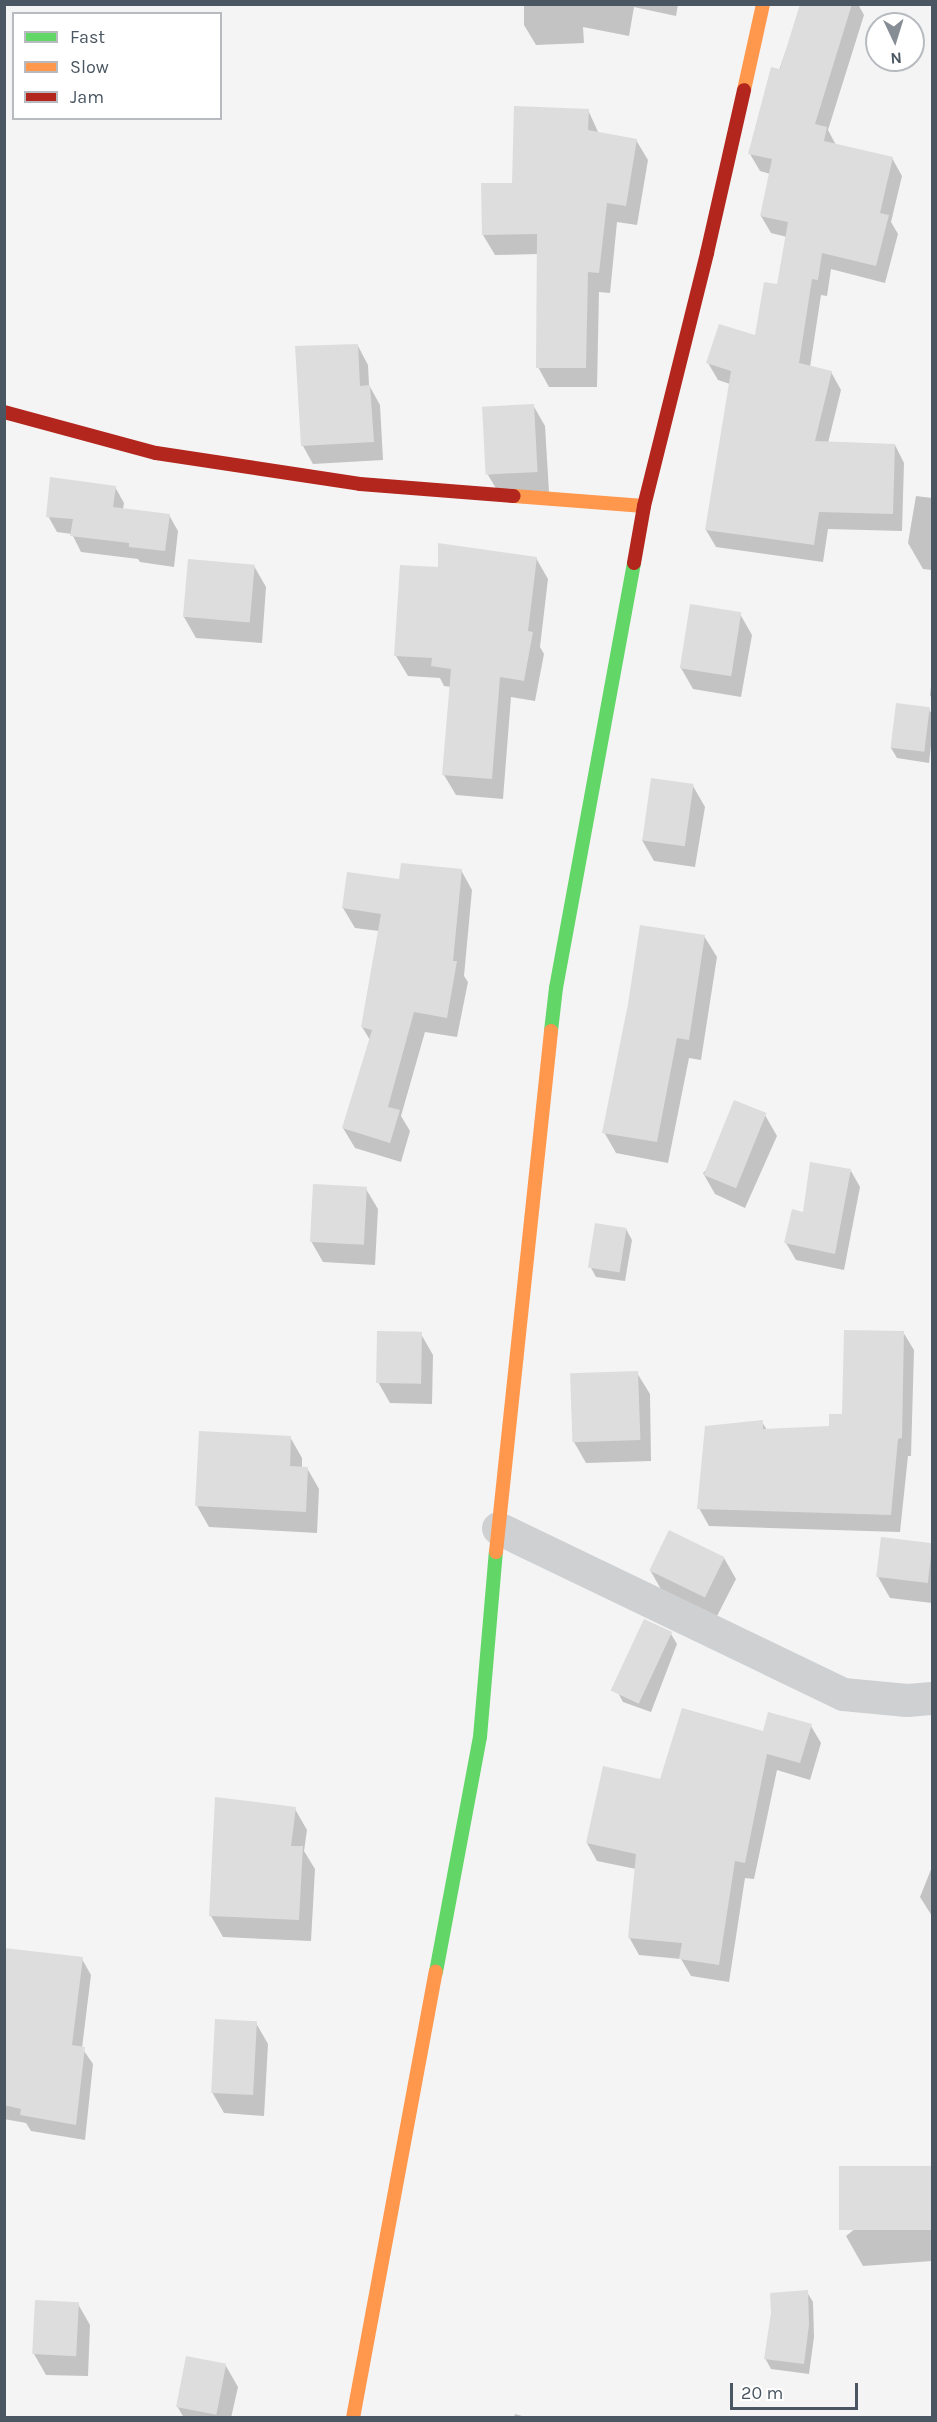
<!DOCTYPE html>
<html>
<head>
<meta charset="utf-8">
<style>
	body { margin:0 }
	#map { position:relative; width:937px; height:2422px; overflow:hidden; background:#f4f4f4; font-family:Karla,sans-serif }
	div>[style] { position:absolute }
	.shadow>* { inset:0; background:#0003 }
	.building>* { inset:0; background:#ddddde; transform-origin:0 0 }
	.street>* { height:33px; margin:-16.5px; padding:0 16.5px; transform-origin:16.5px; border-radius:16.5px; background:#ced0d2 }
	.fast>* { height:14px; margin:-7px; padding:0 7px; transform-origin:7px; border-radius:7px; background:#63d668 }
	.slow>* { height:14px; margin:-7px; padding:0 7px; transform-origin:7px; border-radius:7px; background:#ff974d }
	.jam>* { height:14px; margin:-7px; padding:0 7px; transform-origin:7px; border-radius:7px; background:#b3261e }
	span { translate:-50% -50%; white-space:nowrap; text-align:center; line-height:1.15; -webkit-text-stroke:4.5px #fff; paint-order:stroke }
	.frame { position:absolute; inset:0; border:6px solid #4a5661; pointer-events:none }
	.legend { position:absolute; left:12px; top:12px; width:210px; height:108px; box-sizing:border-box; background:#fff; border:2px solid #b7bbc0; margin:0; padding:8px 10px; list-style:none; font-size:18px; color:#4a5661 }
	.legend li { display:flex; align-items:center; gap:12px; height:30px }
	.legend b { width:30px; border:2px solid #b7bbc0 }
	.north { position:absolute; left:865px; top:12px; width:60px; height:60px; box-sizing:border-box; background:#fff; border:2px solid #b7bbc0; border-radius:50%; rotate:176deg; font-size:16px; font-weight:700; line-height:24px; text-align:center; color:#4a5661 }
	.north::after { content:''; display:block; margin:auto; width:21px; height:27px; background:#868d94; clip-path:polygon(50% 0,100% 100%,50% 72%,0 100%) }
	.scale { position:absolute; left:730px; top:2383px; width:128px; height:27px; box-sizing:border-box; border:3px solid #4a5661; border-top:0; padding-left:8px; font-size:18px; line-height:21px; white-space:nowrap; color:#4a5661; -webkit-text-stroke:4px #fff; paint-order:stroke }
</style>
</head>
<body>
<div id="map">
	<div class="shadow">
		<i style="clip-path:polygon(524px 4px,678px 4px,676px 16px,634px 7px,629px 36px,583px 27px,584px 43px,536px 45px,524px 25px)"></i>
		<i style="clip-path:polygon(802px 4px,858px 4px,864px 15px,828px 130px,836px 145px,892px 158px,902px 176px,891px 222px,898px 234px,885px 283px,831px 269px,827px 296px,821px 295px,810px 367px,831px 372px,841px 390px,828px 443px,895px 445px,904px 463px,902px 531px,828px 529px,823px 562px,716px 547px,706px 530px,730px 384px,718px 380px,708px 363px,756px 337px,778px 286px,787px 237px,771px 233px,761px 216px,770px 174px,760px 171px,750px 154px)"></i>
		<i style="clip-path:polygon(588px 110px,599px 134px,636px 140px,648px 160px,637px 225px,617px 222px,610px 293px,599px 292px,597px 387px,549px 387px,538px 367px,539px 254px,495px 255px,483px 235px,513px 184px)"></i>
		<i style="clip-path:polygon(358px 346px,368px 365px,369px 385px,380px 405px,383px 460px,313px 464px,303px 446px)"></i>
		<i style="clip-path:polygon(533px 405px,545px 426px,549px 492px,500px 495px,488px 475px)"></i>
		<i style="clip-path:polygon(115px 487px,124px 503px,123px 509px,169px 515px,178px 531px,174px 567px,140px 562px,138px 559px,81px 552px,72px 534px,57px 532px,48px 516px)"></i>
		<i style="clip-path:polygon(916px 496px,932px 498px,932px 570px,923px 569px,908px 543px)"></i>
		<i style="clip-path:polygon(536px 558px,548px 579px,540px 647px,544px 654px,535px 701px,511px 697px,503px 799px,456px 795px,444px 775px,451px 687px,444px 686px,440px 678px,408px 676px,396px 656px,440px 569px)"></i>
		<i style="clip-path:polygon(254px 566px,266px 587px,262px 643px,196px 638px,184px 617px)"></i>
		<i style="clip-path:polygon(740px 614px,752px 635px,741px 697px,693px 689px,681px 668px)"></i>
		<i style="clip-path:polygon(932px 678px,932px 699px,930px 695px)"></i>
		<i style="clip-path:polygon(929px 709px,932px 715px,932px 737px,929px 763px,897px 758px,891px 748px)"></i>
		<i style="clip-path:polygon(693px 786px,705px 807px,695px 867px,654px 861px,642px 840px)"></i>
		<i style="clip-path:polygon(461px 870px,472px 890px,464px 976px,468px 982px,457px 1037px,425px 1032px,401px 1116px,410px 1131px,401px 1162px,355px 1148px,343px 1128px,370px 1040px,362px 1027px,379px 931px,355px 928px,343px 908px,401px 881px)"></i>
		<i style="clip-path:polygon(704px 936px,717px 957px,701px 1060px,689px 1058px,668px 1163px,616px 1153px,604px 1132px)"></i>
		<i style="clip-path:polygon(765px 1115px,777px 1136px,745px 1208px,715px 1194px,703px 1173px)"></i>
		<i style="clip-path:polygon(851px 1171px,860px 1187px,844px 1270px,796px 1260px,786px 1243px,804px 1214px)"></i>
		<i style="clip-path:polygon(366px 1189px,378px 1209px,375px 1265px,323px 1262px,311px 1241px)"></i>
		<i style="clip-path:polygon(626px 1229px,632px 1240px,625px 1281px,596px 1277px,590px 1266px)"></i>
		<i style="clip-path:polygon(903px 1332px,914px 1350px,911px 1456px,908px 1456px,900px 1532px,709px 1526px,699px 1508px,762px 1422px,767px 1430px,831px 1427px,844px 1415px)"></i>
		<i style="clip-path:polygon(421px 1334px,433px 1355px,432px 1404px,390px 1403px,378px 1382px)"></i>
		<i style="clip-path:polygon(637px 1373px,650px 1394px,651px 1461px,586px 1463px,574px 1442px)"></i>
		<i style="clip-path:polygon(290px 1437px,302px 1458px,302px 1468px,307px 1468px,319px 1489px,317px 1533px,209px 1527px,197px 1506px)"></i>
		<i style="clip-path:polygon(932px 1545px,932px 1603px,890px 1598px,878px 1577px)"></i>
		<i style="clip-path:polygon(724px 1558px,736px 1579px,716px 1618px,662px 1591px,650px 1570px)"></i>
		<i style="clip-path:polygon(671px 1634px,677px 1644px,651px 1712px,623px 1702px,617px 1691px)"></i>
		<i style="clip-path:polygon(811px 1726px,821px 1743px,810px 1780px,777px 1770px,754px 1879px,745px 1878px,729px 1982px,691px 1976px,681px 1959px,639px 1955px,629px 1937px,636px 1869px,597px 1861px,587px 1843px,662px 1781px,764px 1733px)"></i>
		<i style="clip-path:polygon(295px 1809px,307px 1830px,304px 1851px,315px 1869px,311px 1941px,223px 1937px,211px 1916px)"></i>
		<i style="clip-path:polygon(932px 1867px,932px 1916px,920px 1897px)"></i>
		<i style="clip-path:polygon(4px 1949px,82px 1959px,91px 1975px,82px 2048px,93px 2064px,85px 2140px,31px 2131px,26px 2123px,4px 2119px)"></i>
		<i style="clip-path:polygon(256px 2023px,268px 2044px,264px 2116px,224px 2113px,212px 2092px)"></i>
		<i style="clip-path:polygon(932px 2167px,932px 2261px,863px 2266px,846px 2236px)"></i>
		<i style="clip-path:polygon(807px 2292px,813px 2302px,814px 2337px,809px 2374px,771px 2369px,765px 2358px)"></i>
		<i style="clip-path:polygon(78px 2304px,90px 2325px,88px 2376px,46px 2375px,34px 2354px)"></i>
		<i style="clip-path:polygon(226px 2366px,238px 2387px,231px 2418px,184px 2418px,177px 2406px)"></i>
		<i style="clip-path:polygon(515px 2414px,529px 2418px,514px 2418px)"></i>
	</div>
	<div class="building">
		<i style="clip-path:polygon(800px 4px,852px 4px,815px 124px,827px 127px,824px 141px,893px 157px,880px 213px,889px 215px,876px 266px,822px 253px,818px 280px,812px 279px,799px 363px,832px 371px,815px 441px,895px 444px,893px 514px,819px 512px,814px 545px,705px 530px,731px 371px,706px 363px,719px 324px,755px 335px,764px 282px,777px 284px,788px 222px,760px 216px,772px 159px,748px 154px,771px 67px,780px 69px)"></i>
		<i style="clip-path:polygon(514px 106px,589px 109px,588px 130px,637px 139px,626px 206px,607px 203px,599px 273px,588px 272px,586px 368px,536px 368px,537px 234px,482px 235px,481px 183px,512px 183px)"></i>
		<i style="clip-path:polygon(358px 344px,360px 386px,370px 385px,374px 442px,301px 446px,295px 346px)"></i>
		<i style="left:534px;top:404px;width:68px;height:52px;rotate:87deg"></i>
		<i style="clip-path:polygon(50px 477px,116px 486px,113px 507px,170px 514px,165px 551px,129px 547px,129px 543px,70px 536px,73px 519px,46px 517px)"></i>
		<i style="clip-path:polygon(438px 543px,537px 557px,528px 631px,533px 632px,524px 681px,500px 677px,492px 779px,442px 775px,451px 669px,431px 666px,432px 658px,394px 656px,400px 565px,438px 567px)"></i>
		<i style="left:188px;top:559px;width:67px;height:58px;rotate:5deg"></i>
		<i style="left:690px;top:604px;width:52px;height:65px;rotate:9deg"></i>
		<i style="left:896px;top:703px;width:34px;height:45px;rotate:7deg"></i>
		<i style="left:651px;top:778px;width:43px;height:63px;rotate:8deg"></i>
		<i style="clip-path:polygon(401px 863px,462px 869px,453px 961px,457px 961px,447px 1018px,414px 1012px,388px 1107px,400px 1110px,390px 1143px,342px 1128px,372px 1030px,361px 1027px,381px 914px,342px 908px,347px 872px,399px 879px)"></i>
		<i style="clip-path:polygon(640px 925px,705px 935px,689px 1040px,677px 1038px,657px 1142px,602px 1133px,628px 1004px)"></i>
		<i style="left:734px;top:1100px;width:35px;height:81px;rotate:22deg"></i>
		<i style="clip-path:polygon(810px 1162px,851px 1169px,835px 1254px,784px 1243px,792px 1209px,803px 1212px)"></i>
		<i style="left:313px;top:1184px;width:54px;height:58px;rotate:3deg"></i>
		<i style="left:595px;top:1223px;width:32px;height:45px;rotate:9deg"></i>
		<i style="clip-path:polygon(844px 1330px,904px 1331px,902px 1438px,898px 1439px,891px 1515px,697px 1509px,705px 1426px,763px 1420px,763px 1429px,829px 1426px,829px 1414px,842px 1414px)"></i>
		<i style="left:377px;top:1331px;width:45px;height:52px;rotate:1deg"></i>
		<i style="left:638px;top:1371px;width:69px;height:68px;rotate:88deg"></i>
		<i style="clip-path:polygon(199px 1431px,291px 1436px,290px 1466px,308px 1467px,306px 1512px,195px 1506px)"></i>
		<i style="left:669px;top:1530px;width:62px;height:45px;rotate:26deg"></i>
		<i style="left:881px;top:1537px;width:52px;height:40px;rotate:7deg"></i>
		<i style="left:644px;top:1619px;width:31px;height:79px;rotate:25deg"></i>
		<i style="clip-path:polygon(682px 1708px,763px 1731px,768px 1712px,812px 1724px,800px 1763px,767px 1754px,745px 1863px,735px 1861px,719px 1965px,679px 1959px,682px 1943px,628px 1938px,636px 1854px,586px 1843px,603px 1766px,660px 1779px)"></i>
		<i style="clip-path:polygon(215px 1797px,296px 1807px,291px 1846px,303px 1846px,299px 1920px,209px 1916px)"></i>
		<i style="clip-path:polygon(4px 1948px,83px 1957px,72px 2045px,85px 2047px,76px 2125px,20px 2115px,21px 2109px,4px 2105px)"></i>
		<i style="left:215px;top:2019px;width:42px;height:74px;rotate:3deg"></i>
		<i style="left:933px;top:2166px;width:64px;height:94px;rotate:90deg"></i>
		<i style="clip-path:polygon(808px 2290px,809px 2325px,804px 2364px,764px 2359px,771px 2313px,770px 2293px)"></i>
		<i style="left:35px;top:2300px;width:44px;height:54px;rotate:3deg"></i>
		<i style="left:186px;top:2356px;width:41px;height:52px;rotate:11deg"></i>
	</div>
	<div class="street">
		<i style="left:498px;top:1528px;width:383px;rotate:25.7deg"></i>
		<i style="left:843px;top:1694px;width:64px;rotate:5.4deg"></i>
		<i style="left:907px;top:1700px;width:25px;rotate:-5deg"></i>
	</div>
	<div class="fast">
		<i style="left:551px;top:1031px;width:43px;rotate:-83.4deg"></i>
		<i style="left:556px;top:988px;width:432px;rotate:-79.6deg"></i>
		<i style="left:436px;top:1972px;width:239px;rotate:-79.4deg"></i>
		<i style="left:480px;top:1737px;width:186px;rotate:-85.1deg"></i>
	</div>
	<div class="slow">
		<i style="left:744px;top:90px;width:88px;rotate:-77.5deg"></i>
		<i style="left:514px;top:496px;width:130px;rotate:4.4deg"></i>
		<i style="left:496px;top:1552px;width:524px;rotate:-83.97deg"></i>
		<i style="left:353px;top:2418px;width:454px;rotate:-79.5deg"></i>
	</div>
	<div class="jam">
		<i style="left:4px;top:412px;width:157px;rotate:15.1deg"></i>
		<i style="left:156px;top:453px;width:206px;rotate:8.6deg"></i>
		<i style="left:360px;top:484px;width:154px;rotate:4.5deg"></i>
		<i style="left:634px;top:563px;width:58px;rotate:-80deg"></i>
		<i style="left:644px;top:506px;width:261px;rotate:-76deg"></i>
		<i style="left:707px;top:253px;width:167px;rotate:-77.2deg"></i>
	</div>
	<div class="frame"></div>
	<ul class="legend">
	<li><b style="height:8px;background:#63d668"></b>Fast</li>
	<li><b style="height:8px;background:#ff974d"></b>Slow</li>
	<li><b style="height:8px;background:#b3261e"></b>Jam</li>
	</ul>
	<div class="north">N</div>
	<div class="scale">20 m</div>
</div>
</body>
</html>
